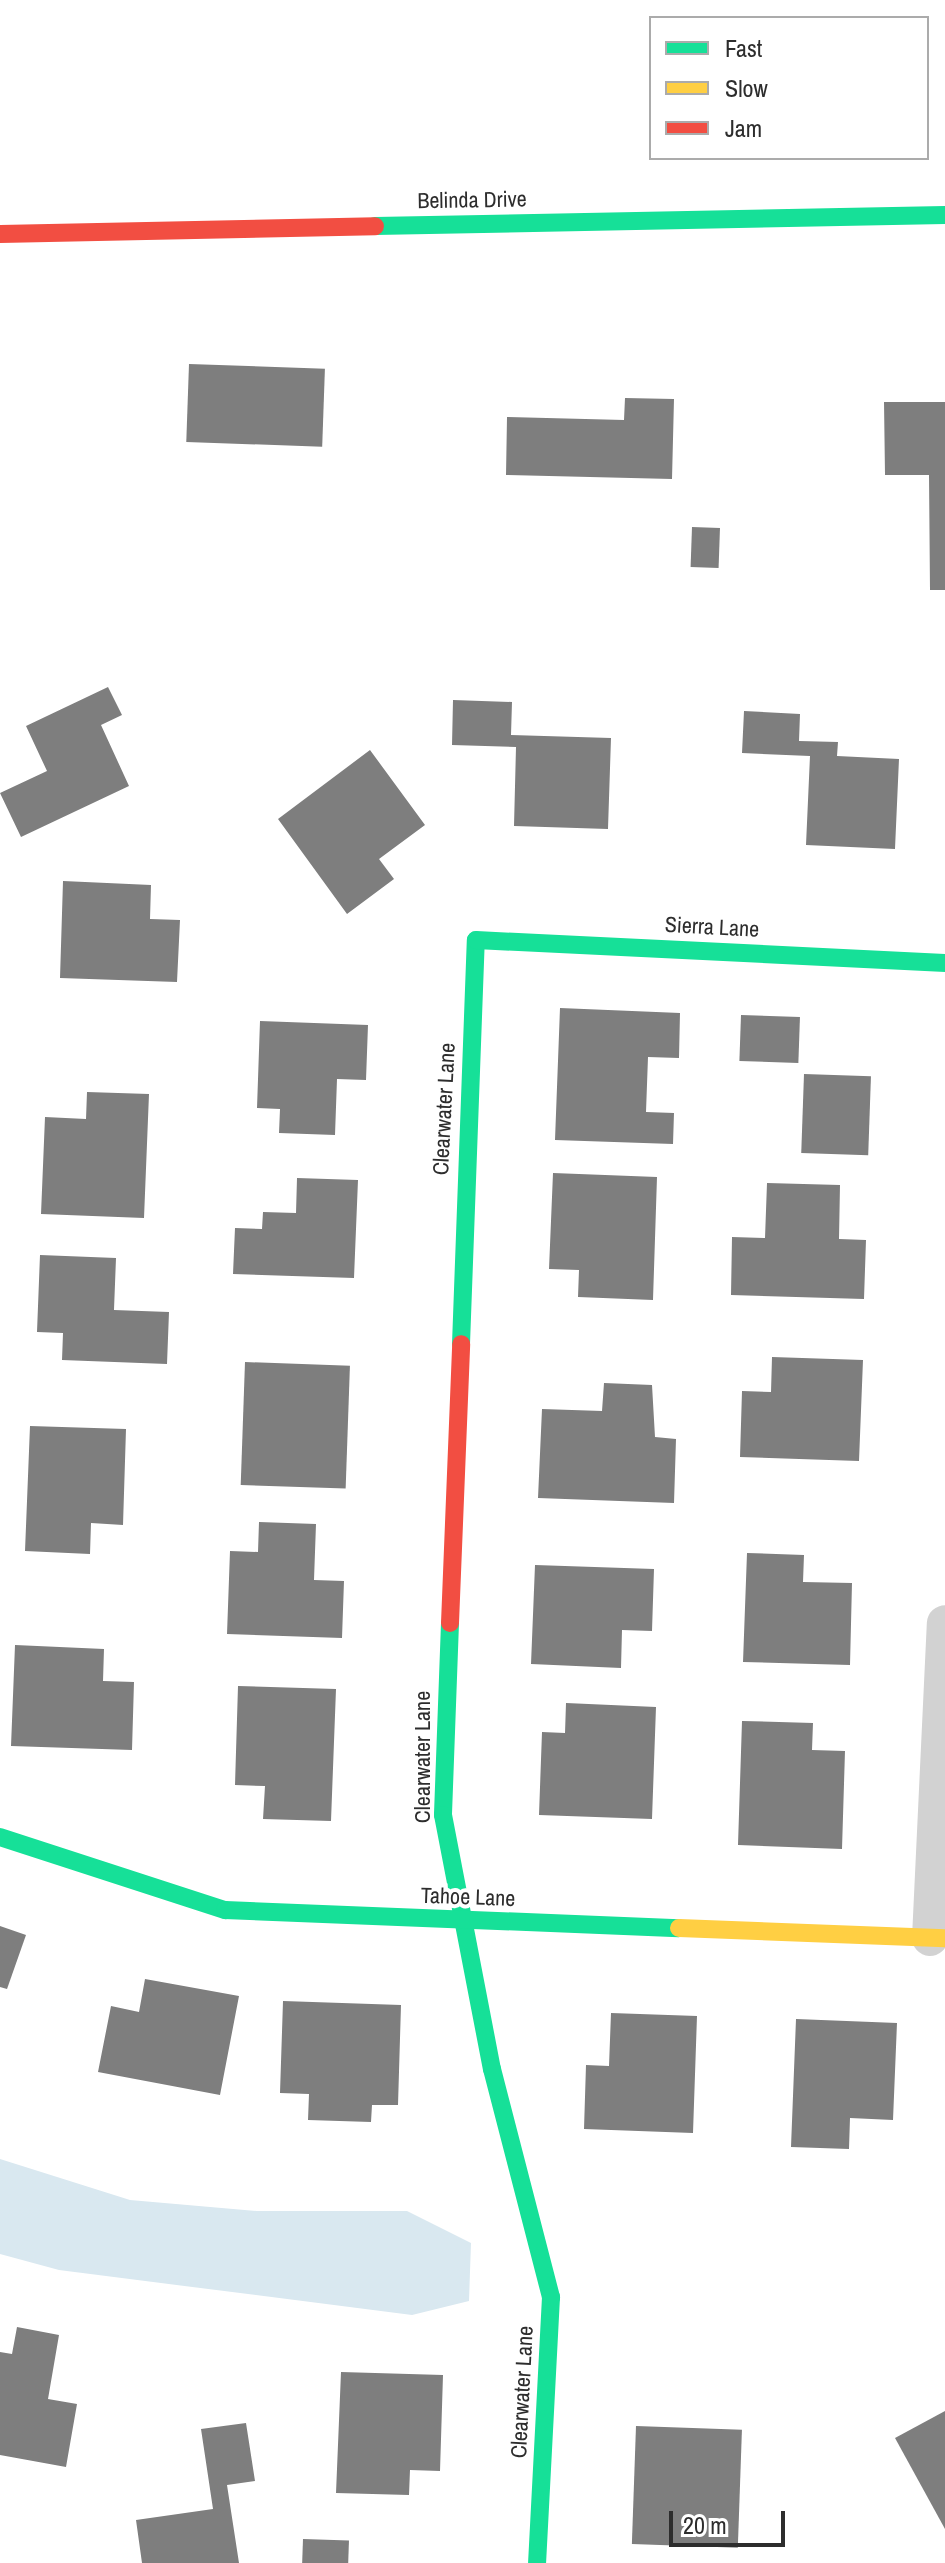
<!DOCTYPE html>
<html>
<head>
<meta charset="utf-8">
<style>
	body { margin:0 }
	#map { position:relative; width:945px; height:2563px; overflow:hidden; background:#fff; font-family:"Archivo Narrow",sans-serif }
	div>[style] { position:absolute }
	.water>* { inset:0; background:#d9e8f0 }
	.building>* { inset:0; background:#7e7e7e; transform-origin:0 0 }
	.street>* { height:36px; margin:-18px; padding:0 18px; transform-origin:18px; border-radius:18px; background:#d2d2d2 }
	.fast>* { height:18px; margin:-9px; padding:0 9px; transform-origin:9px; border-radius:9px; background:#16e098 }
	.slow>* { height:18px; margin:-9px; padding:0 9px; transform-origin:9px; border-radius:9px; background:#ffcf43 }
	.jam>* { height:18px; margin:-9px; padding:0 9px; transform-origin:9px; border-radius:9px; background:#f24e42 }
	span { translate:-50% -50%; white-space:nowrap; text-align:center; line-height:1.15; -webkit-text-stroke:8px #fff; paint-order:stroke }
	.street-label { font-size:22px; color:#2d2d2d }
	.legend { position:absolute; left:649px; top:16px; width:280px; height:144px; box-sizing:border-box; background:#fff; border:2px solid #ababab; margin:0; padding:10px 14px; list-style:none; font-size:24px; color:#2d2d2d }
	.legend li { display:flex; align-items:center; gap:16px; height:40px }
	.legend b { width:40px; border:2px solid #ababab }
	.scale { position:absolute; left:669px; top:2511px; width:116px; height:36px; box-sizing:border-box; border:4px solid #2d2d2d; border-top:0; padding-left:10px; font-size:24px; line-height:28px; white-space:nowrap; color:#2d2d2d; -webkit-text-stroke:6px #fff; paint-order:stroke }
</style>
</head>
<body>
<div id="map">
	<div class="water">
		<i style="clip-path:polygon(0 2159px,130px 2200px,257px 2211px,407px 2211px,471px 2243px,469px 2301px,412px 2315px,59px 2270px,0 2254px)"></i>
	</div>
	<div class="building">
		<i style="left:189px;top:364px;width:136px;height:78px;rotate:2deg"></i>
		<i style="clip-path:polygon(625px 398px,674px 399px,672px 479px,506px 475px,507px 417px,624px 420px)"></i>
		<i style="clip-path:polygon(884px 402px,945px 402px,945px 590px,930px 590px,929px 475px,885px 475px)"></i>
		<i style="left:692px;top:527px;width:28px;height:40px;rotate:2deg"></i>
		<i style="clip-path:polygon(108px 687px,122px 715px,101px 725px,129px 786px,21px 837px,0 793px,47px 771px,26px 726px)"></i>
		<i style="clip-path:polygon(453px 700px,512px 702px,511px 735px,611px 738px,608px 829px,514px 826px,516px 747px,452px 745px)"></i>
		<i style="clip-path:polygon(744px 711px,800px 714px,799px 741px,838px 742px,837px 756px,899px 759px,895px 849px,806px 845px,810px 756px,742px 753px)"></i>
		<i style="clip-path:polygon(370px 750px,425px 825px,379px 859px,394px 879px,347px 914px,278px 819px)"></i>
		<i style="clip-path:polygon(63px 881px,151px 885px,150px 919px,180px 920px,177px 982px,60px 978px)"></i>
		<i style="clip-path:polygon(560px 1008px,680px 1013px,679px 1058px,648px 1057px,646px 1112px,674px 1113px,673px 1144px,555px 1140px)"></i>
		<i style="left:741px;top:1015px;width:59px;height:46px;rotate:2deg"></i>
		<i style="clip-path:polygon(260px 1021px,368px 1025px,366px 1080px,337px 1079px,335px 1135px,279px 1133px,280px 1109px,257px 1108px)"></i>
		<i style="left:804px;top:1074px;width:67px;height:79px;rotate:2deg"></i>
		<i style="clip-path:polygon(87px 1092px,149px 1094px,144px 1218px,41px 1214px,45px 1117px,86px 1119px)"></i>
		<i style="clip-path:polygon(553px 1173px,657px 1177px,653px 1300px,578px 1297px,579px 1270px,549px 1269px)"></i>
		<i style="clip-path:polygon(297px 1178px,358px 1180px,354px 1278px,233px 1274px,235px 1228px,262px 1229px,263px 1212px,296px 1213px)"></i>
		<i style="clip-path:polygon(767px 1183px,840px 1185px,839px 1239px,866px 1240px,864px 1299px,731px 1295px,732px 1237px,765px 1238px)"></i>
		<i style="clip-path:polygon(40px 1255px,116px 1258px,114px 1310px,169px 1312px,167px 1364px,62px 1360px,63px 1333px,37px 1332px)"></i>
		<i style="clip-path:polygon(772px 1357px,863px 1360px,859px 1461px,740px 1457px,742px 1391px,771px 1392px)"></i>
		<i style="left:245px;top:1362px;width:105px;height:123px;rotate:2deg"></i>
		<i style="clip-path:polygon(604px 1383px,652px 1385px,655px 1437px,676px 1439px,674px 1503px,538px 1498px,542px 1409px,602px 1411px)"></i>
		<i style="clip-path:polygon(30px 1426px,126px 1429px,123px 1525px,91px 1523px,90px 1554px,25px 1551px)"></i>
		<i style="clip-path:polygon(259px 1522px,316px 1524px,314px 1580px,344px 1581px,342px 1638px,227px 1634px,230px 1551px,258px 1552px)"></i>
		<i style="clip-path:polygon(747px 1553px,804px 1555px,803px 1582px,852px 1583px,850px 1665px,743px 1662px)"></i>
		<i style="clip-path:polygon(535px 1565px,654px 1569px,652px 1631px,622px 1630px,621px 1668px,531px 1664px)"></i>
		<i style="clip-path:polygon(15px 1645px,104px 1649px,103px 1681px,134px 1682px,132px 1750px,11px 1746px)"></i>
		<i style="clip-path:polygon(238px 1686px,336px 1689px,331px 1821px,263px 1819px,265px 1786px,235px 1785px)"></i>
		<i style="clip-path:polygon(566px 1703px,656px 1707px,652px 1819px,539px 1815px,542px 1732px,565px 1733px)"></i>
		<i style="clip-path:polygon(742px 1721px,813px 1723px,812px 1750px,845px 1751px,842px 1849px,738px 1845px)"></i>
		<i style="clip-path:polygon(0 1926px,26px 1935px,7px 1989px,0 1987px)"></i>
		<i style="clip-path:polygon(145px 1979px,239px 1996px,220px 2095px,98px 2072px,111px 2006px,139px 2012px)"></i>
		<i style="clip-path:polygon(283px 2001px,401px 2005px,398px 2105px,372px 2105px,371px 2122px,308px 2120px,309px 2094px,280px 2093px)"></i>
		<i style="clip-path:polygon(611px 2013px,697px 2016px,693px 2133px,584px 2129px,586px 2065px,609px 2066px)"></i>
		<i style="clip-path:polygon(796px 2019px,897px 2023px,893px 2120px,850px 2118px,849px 2149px,791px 2147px)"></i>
		<i style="clip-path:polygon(17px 2327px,59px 2335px,48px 2399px,77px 2404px,66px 2467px,0 2455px,0 2352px,12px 2354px)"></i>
		<i style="clip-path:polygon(341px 2372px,443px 2375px,440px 2471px,410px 2470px,409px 2495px,336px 2493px)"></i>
		<i style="clip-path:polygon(945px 2411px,945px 2529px,895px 2438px)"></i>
		<i style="clip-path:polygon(246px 2423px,255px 2481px,227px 2485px,239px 2563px,142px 2563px,136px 2520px,213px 2509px,201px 2429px)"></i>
		<i style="left:636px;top:2426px;width:106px;height:118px;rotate:2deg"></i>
		<i style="left:303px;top:2539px;width:46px;height:24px;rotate:2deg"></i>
	</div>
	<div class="street">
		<i style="left:930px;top:1938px;width:315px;rotate:-87.3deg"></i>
	</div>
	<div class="fast">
		<i style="left:375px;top:226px;width:570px;rotate:-1.11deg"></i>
		<i style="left:461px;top:1344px;width:404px;rotate:-87.9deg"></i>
		<i style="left:476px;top:940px;width:470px;rotate:2.8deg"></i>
		<i style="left:450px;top:1623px;width:192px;rotate:92.1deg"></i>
		<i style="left:443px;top:1815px;width:259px;rotate:79.1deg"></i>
		<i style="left:492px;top:2069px;width:236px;rotate:75.5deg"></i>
		<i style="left:551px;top:2297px;width:266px;rotate:93deg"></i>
		<i style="left:0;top:1837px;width:237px;rotate:18deg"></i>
		<i style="left:225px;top:1910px;width:454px;rotate:2.3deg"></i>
	</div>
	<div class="slow">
		<i style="left:679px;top:1928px;width:266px;rotate:2.2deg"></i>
	</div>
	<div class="jam">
		<i style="left:0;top:234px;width:375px;rotate:-1.2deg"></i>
		<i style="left:450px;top:1623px;width:279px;rotate:-87.7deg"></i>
	</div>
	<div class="street-label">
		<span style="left:472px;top:200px;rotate:-1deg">Belinda Drive</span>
		<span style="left:712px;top:927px;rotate:3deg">Sierra Lane</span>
		<span style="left:444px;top:1109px;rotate:-87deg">Clearwater Lane</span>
		<span style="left:423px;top:1757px;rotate:-90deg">Clearwater Lane</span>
		<span style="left:468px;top:1897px;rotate:2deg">Tahoe Lane</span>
		<span style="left:522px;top:2392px;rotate:-87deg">Clearwater Lane</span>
	</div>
	<ul class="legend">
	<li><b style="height:10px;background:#16e098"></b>Fast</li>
	<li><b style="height:10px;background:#ffcf43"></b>Slow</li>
	<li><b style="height:10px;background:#f24e42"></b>Jam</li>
	</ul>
	<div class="scale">20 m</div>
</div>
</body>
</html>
